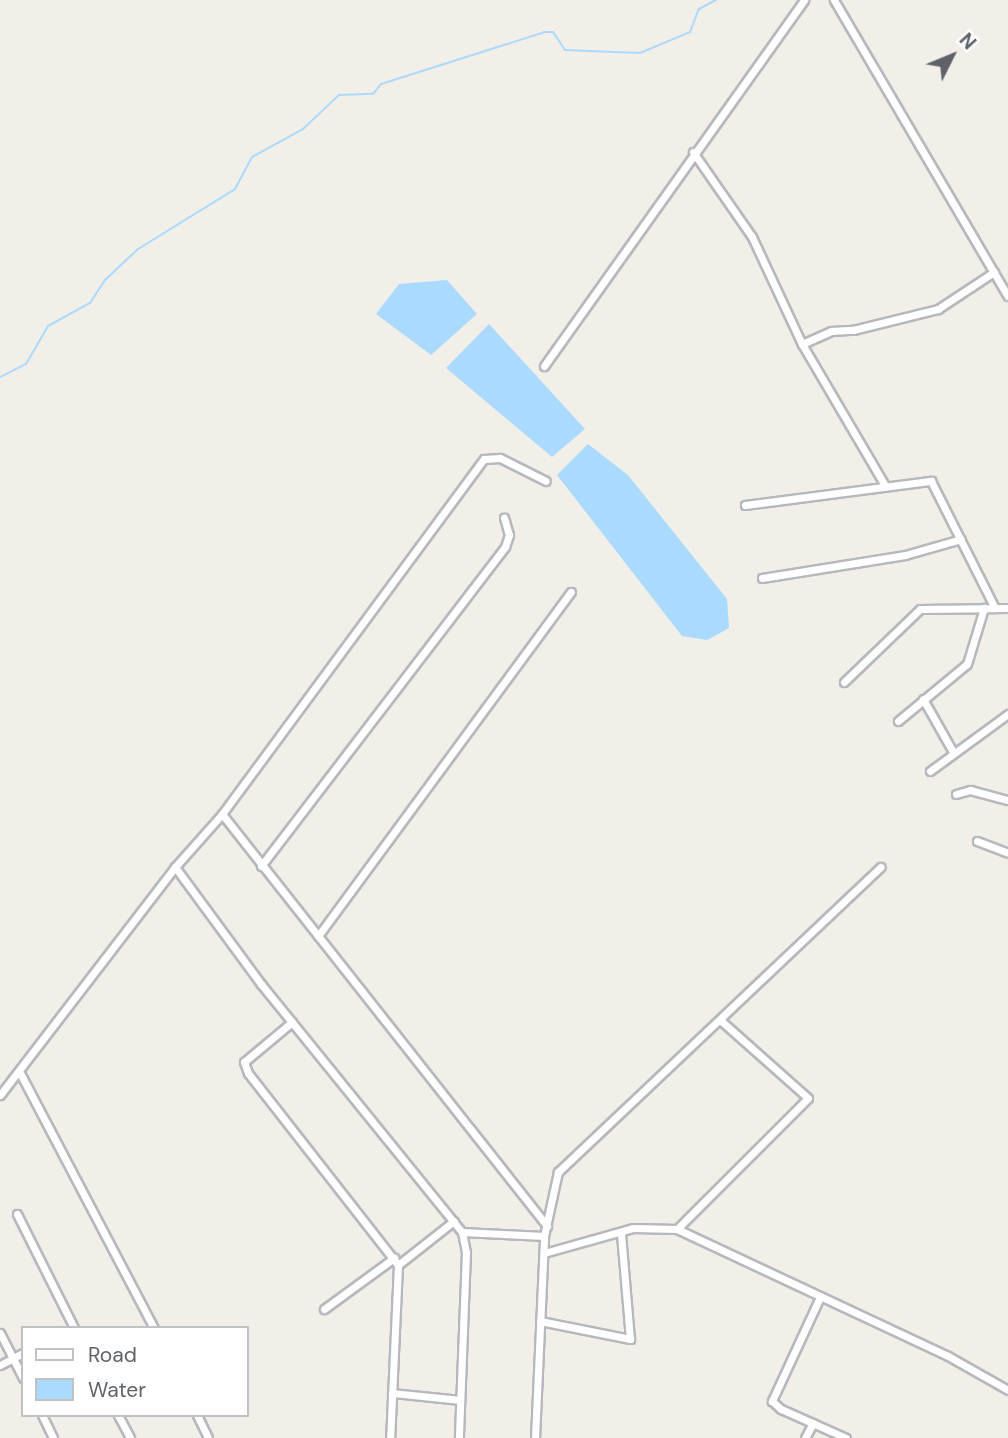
<!DOCTYPE html>
<html>
<head>
<meta charset="utf-8">
<style>
	body { margin:0 }
	#map { position:relative; width:1008px; height:1438px; overflow:hidden; background:#f1efe8; font-family:"DM Sans",sans-serif }
	div>[style] { position:absolute }
	.water>* { inset:0; background:#aadaff }
	.stream>* { height:2px; margin:-1px; padding:0 1px; transform-origin:1px; border-radius:1px; background:#aadaff }
	.roads { filter:drop-shadow(2px 0 #b5b8bc) drop-shadow(-2px 0 #b5b8bc) drop-shadow(0 2px #b5b8bc) drop-shadow(0 -2px #b5b8bc) }
	.street>* { height:7px; margin:-3.5px; padding:0 3.5px; transform-origin:3.5px; border-radius:3.5px; background:#fff }
	span { translate:-50% -50%; white-space:nowrap; text-align:center; line-height:1.15; -webkit-text-stroke:5px #fff; paint-order:stroke }
	.legend { position:absolute; left:21px; top:1326px; width:228px; height:91px; box-sizing:border-box; background:#fff; border:2px solid #bfc1c3; margin:0; padding:9px 12px; list-style:none; font-size:21px; color:#5f6368 }
	.legend li { display:flex; align-items:center; gap:14px; height:35px }
	.legend b { width:35px; border:2px solid #bfc1c3 }
	.north { position:absolute; left:917px; top:21px; width:70px; height:70px; -webkit-text-stroke:5px #fff; paint-order:stroke; rotate:47deg; font-size:19px; font-weight:700; line-height:28px; text-align:center; color:#5f6368 }
	.north::after { content:''; display:block; margin:auto; width:24px; height:32px; background:#5f6368; clip-path:polygon(50% 0,100% 100%,50% 72%,0 100%) }
</style>
</head>
<body>
<div id="map">
	<div class="water">
		<i style="clip-path:polygon(447px 280px,477px 314px,431px 355px,376px 314px,399px 284px)"></i>
		<i style="clip-path:polygon(489px 324px,585px 429px,552px 457px,446px 368px)"></i>
		<i style="clip-path:polygon(588px 444px,628px 475px,727px 599px,729px 628px,707px 640px,682px 636px,557px 475px)"></i>
	</div>
	<div class="stream">
		<i style="left:0;top:377px;width:29px;rotate:-27deg"></i>
		<i style="left:26px;top:364px;width:44px;rotate:-59.9deg"></i>
		<i style="left:48px;top:326px;width:48px;rotate:-28.7deg"></i>
		<i style="left:90px;top:303px;width:27px;rotate:-57deg"></i>
		<i style="left:105px;top:280px;width:45px;rotate:-43.2deg"></i>
		<i style="left:138px;top:249px;width:114px;rotate:-31.7deg"></i>
		<i style="left:235px;top:189px;width:36px;rotate:-62deg"></i>
		<i style="left:252px;top:157px;width:58px;rotate:-28.8deg"></i>
		<i style="left:303px;top:129px;width:50px;rotate:-43.4deg"></i>
		<i style="left:339px;top:95px;width:34px;rotate:-2deg"></i>
		<i style="left:373px;top:94px;width:13px;rotate:-51deg"></i>
		<i style="left:381px;top:84px;width:172px;rotate:-17.6deg"></i>
		<i style="left:545px;top:32px;width:8px"></i>
		<i style="left:553px;top:32px;width:22px;rotate:56deg"></i>
		<i style="left:565px;top:50px;width:75px;rotate:2.3deg"></i>
		<i style="left:640px;top:53px;width:54px;rotate:-22.8deg"></i>
		<i style="left:690px;top:32px;width:25px;rotate:-69deg"></i>
		<i style="left:699px;top:9px;width:19px;rotate:-28deg"></i>
	</div>
	<div class="roads">
		<div class="street">
			<i style="left:834px;top:0;width:343px;rotate:59.6deg"></i>
			<i style="left:693px;top:152px;width:103px;rotate:55.2deg"></i>
			<i style="left:752px;top:237px;width:118px;rotate:65deg"></i>
			<i style="left:802px;top:344px;width:162px;rotate:59.6deg"></i>
			<i style="left:802px;top:344px;width:32px;rotate:-24deg"></i>
			<i style="left:831px;top:331px;width:22px;rotate:-3deg"></i>
			<i style="left:853px;top:330px;width:88px;rotate:-13.9deg"></i>
			<i style="left:938px;top:309px;width:67px;rotate:-33.5deg"></i>
			<i style="left:544px;top:366px;width:449px;rotate:-54.6deg"></i>
			<i style="left:745px;top:505px;width:188px;rotate:-7.4deg"></i>
			<i style="left:931px;top:481px;width:142px;rotate:63.3deg"></i>
			<i style="left:762px;top:578px;width:145px;rotate:-9.1deg"></i>
			<i style="left:905px;top:555px;width:58px;rotate:-15.9deg"></i>
			<i style="left:844px;top:682px;width:105px;rotate:-43.8deg"></i>
			<i style="left:920px;top:609px;width:88px;rotate:-0.7deg"></i>
			<i style="left:923px;top:699px;width:61px;rotate:60.5deg"></i>
			<i style="left:898px;top:721px;width:89px;rotate:-39.6deg"></i>
			<i style="left:967px;top:664px;width:59px;rotate:-73.1deg"></i>
			<i style="left:930px;top:771px;width:97px;rotate:-36.2deg"></i>
			<i style="left:956px;top:794px;width:15px;rotate:-16deg"></i>
			<i style="left:970px;top:790px;width:39px;rotate:15deg"></i>
			<i style="left:222px;top:814px;width:525px;rotate:51.73deg"></i>
			<i style="left:977px;top:841px;width:33px;rotate:21deg"></i>
			<i style="left:261px;top:866px;width:402px;rotate:-52.6deg"></i>
			<i style="left:505px;top:547px;width:13px;rotate:-72deg"></i>
			<i style="left:509px;top:535px;width:18px;rotate:-106deg"></i>
			<i style="left:175px;top:867px;width:145px;rotate:53.7deg"></i>
			<i style="left:261px;top:984px;width:319px;rotate:51deg"></i>
			<i style="left:462px;top:1232px;width:20px;rotate:79deg"></i>
			<i style="left:466px;top:1252px;width:186px;rotate:92.2deg"></i>
			<i style="left:318px;top:936px;width:427px;rotate:-53.7deg"></i>
			<i style="left:292px;top:1022px;width:62px;rotate:140.2deg"></i>
			<i style="left:244px;top:1062px;width:12px;rotate:70deg"></i>
			<i style="left:248px;top:1073px;width:244px;rotate:52deg"></i>
			<i style="left:398px;top:1265px;width:173px;rotate:92.6deg"></i>
			<i style="left:19px;top:1071px;width:290px;rotate:62.3deg"></i>
			<i style="left:0;top:1095px;width:287px;rotate:-52.5deg"></i>
			<i style="left:175px;top:867px;width:71px;rotate:-48.4deg"></i>
			<i style="left:222px;top:814px;width:441px;rotate:-53.6deg"></i>
			<i style="left:484px;top:459px;width:16px;rotate:-4deg"></i>
			<i style="left:500px;top:458px;width:51px;rotate:26.6deg"></i>
			<i style="left:17px;top:1214px;width:127px;rotate:63.4deg"></i>
			<i style="left:677px;top:1229px;width:185px;rotate:-45deg"></i>
			<i style="left:808px;top:1098px;width:118px;rotate:-138.4deg"></i>
			<i style="left:462px;top:1232px;width:82px;rotate:2.8deg"></i>
			<i style="left:544px;top:1253px;width:92px;rotate:-15.7deg"></i>
			<i style="left:633px;top:1228px;width:44px;rotate:1.3deg"></i>
			<i style="left:677px;top:1229px;width:299px;rotate:25.1deg"></i>
			<i style="left:948px;top:1356px;width:69px;rotate:29.5deg"></i>
			<i style="left:398px;top:1265px;width:71px;rotate:-38.2deg"></i>
			<i style="left:820px;top:1297px;width:115px;rotate:114.8deg"></i>
			<i style="left:772px;top:1401px;width:12px;rotate:42deg"></i>
			<i style="left:781px;top:1409px;width:71px;rotate:24deg"></i>
			<i style="left:324px;top:1309px;width:87px;rotate:-36.1deg"></i>
			<i style="left:540px;top:1321px;width:92px;rotate:11.3deg"></i>
			<i style="left:630px;top:1339px;width:104px;rotate:-94.9deg"></i>
			<i style="left:0;top:1333px;width:51px;rotate:62.9deg"></i>
			<i style="left:0;top:1365px;width:26px;rotate:-28deg"></i>
			<i style="left:392px;top:1393px;width:68px;rotate:5.9deg"></i>
			<i style="left:42px;top:1415px;width:25px;rotate:64deg"></i>
			<i style="left:118px;top:1415px;width:26px;rotate:62deg"></i>
			<i style="left:197px;top:1415px;width:25px;rotate:64deg"></i>
			<i style="left:535px;top:1438px;width:202px;rotate:-87.4deg"></i>
			<i style="left:544px;top:1236px;width:66px;rotate:-77.7deg"></i>
			<i style="left:558px;top:1172px;width:444px;rotate:-43.4deg"></i>
			<i style="left:805px;top:1438px;width:17px;rotate:-62deg"></i>
		</div>
	</div>
	<ul class="legend">
	<li><b style="height:9px;background:#fff"></b>Road</li>
	<li><b style="height:19px;background:#aadaff"></b>Water</li>
	</ul>
	<div class="north">N</div>
</div>
</body>
</html>
